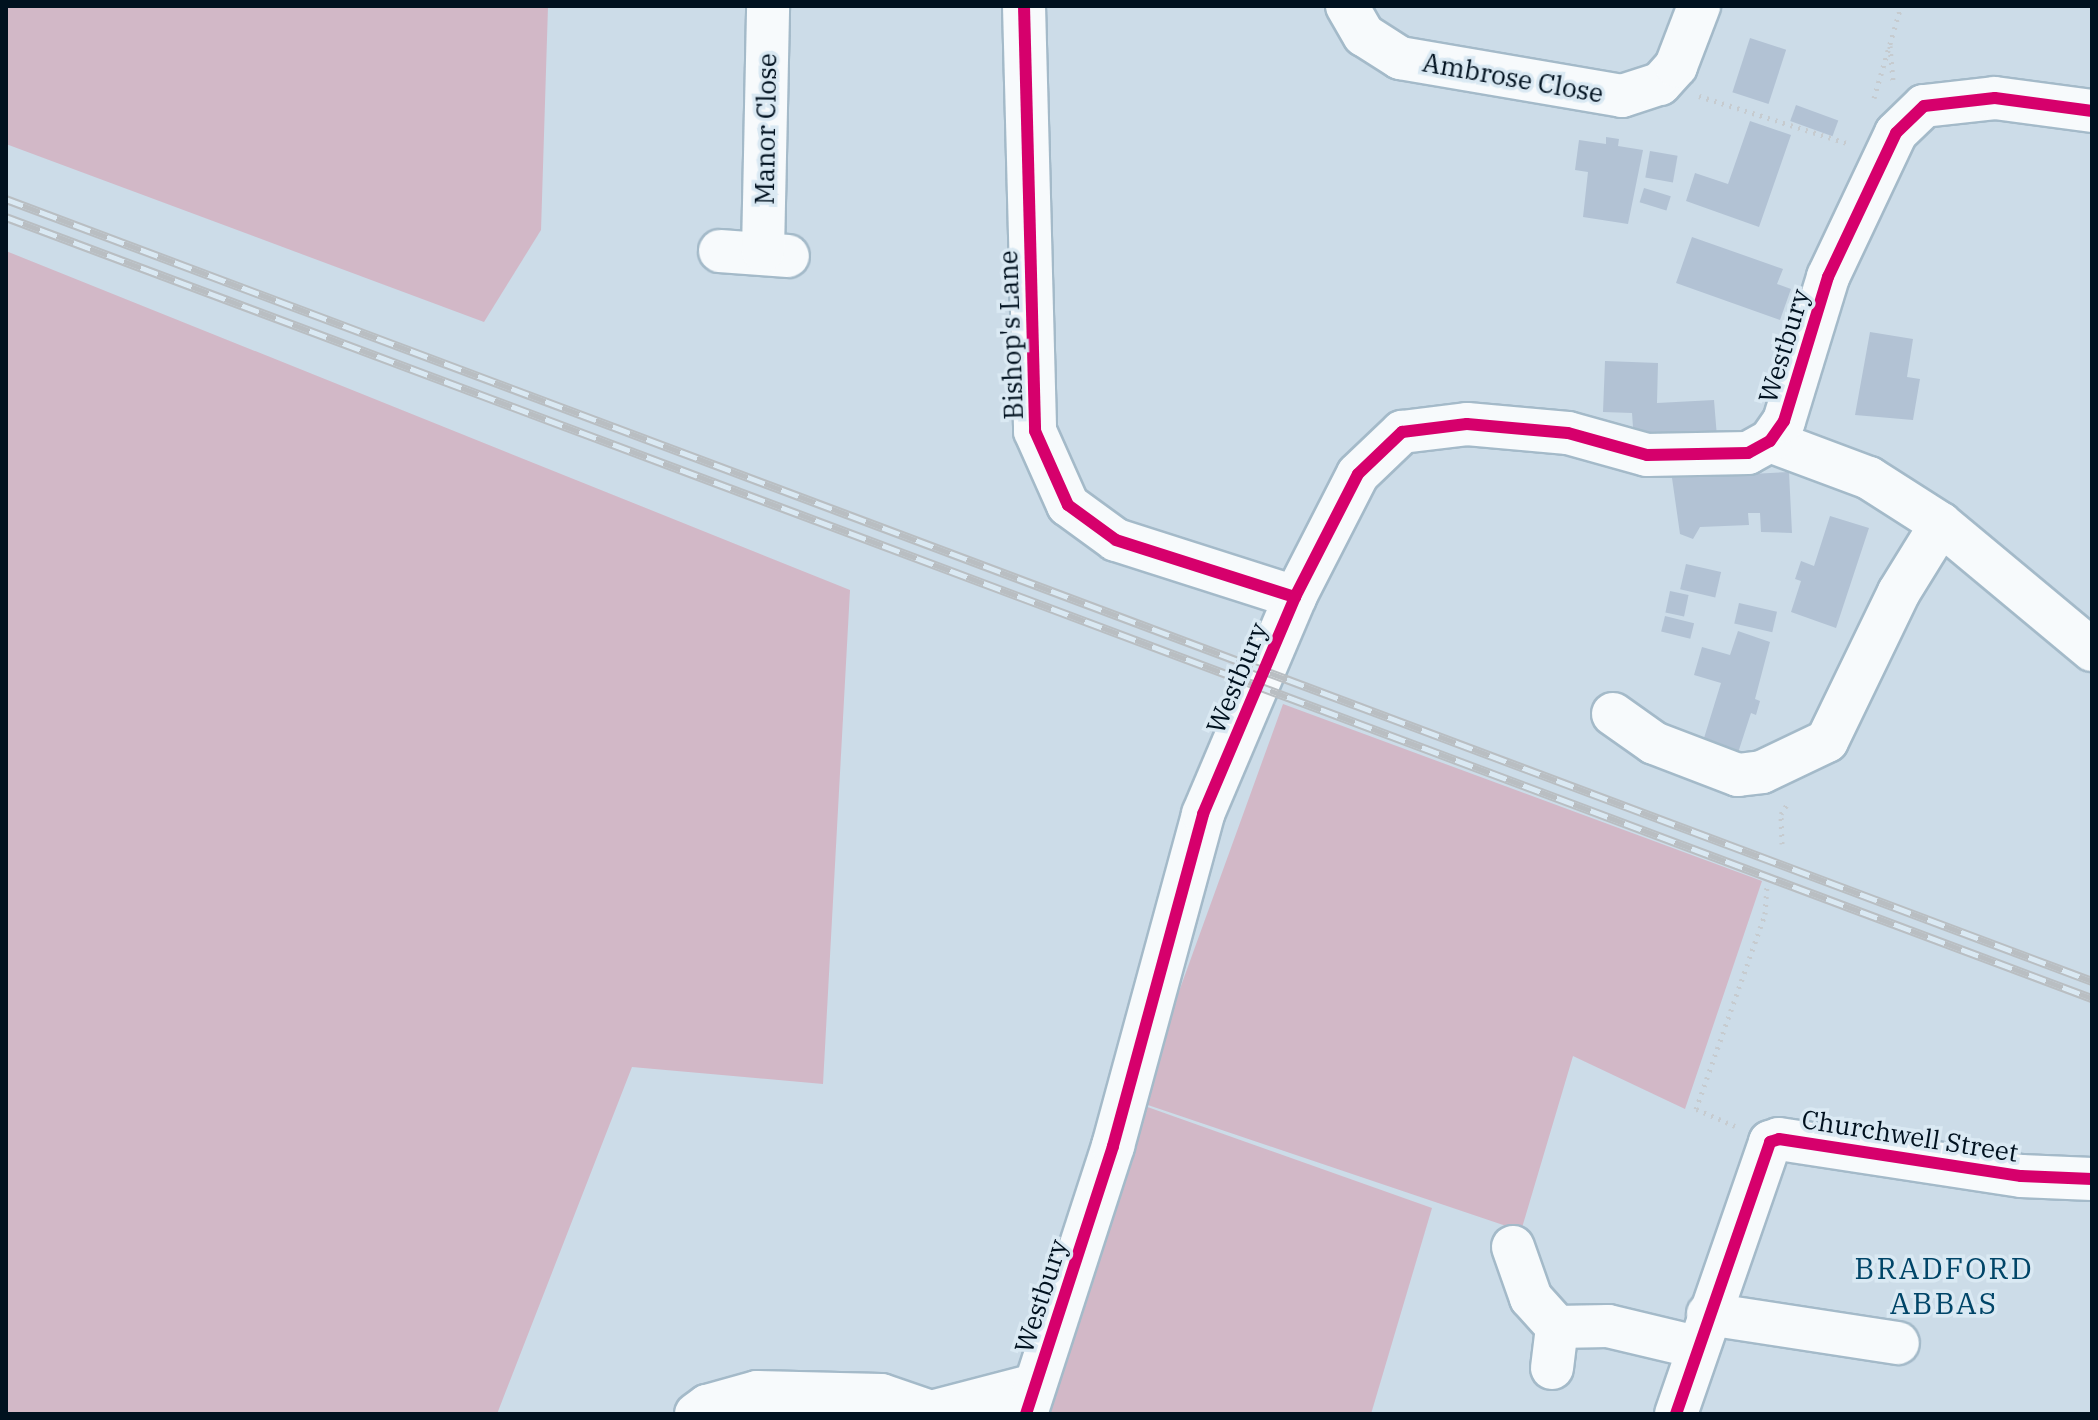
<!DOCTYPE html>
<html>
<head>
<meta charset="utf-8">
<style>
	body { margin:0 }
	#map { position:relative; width:2098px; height:1420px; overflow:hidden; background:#ccdce8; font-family:"IBM Plex Serif",serif }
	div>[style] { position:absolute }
	.green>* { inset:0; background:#d2b8c7 }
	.building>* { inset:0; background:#b2c2d4; transform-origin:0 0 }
	.path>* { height:5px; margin-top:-2.5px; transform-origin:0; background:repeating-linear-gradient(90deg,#c6cbcf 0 2px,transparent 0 8px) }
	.roads { filter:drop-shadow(2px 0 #a4bac9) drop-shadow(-2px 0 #a4bac9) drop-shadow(0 2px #a4bac9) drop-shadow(0 -2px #a4bac9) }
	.minor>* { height:42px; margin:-21px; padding:0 21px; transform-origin:21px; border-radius:21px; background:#f7fafc }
	.rail>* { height:9px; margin-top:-4.5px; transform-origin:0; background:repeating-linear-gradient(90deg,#dae9f3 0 18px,#b9bec2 0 36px); box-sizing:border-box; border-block:2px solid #b9bec2 }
	.cycleway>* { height:12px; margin:-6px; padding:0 6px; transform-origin:6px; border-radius:6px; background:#d6006c }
	span { translate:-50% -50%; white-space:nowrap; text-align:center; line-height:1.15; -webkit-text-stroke:7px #dae9f3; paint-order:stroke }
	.street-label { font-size:26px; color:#00111f }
	.quarter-label { font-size:30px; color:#004568; letter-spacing:2px }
	.frame { position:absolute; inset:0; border:8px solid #00111f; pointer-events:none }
</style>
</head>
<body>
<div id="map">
	<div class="green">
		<i style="clip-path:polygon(6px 6px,548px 6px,541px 230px,484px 322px,6px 144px)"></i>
		<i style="clip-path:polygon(6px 251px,850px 590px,823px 1084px,632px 1067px,497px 1414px,6px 1414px)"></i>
		<i style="clip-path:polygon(1283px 704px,1762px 881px,1685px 1109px,1573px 1056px,1521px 1231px,1139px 1102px)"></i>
		<i style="clip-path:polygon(1139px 1104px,1432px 1208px,1371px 1414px,1047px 1414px)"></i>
	</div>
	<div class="building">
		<i style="left:1750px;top:38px;width:38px;height:57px;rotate:18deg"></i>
		<i style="left:1796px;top:105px;width:45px;height:17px;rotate:20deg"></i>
		<i style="clip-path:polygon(1750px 121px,1791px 135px,1759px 227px,1686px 201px,1695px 173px,1728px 184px)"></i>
		<i style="clip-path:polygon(1606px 137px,1619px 139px,1618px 146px,1643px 150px,1628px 224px,1583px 217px,1588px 172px,1575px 170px,1579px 140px,1606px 144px)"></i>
		<i style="left:1650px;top:151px;width:28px;height:27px;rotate:10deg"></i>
		<i style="left:1644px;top:188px;width:28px;height:15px;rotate:17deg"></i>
		<i style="clip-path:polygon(1692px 237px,1783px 269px,1777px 284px,1791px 289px,1780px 320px,1676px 283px)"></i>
		<i style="clip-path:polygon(1870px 332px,1913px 339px,1907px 377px,1920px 379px,1913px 420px,1855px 415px)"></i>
		<i style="clip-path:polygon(1605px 361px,1658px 363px,1657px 403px,1714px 400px,1717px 437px,1634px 442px,1632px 413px,1603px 412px)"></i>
		<i style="clip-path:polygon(1789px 472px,1792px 533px,1761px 532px,1760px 513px,1748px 513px,1749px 525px,1700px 527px,1693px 539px,1680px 534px,1672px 478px)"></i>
		<i style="clip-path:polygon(1830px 516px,1869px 528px,1836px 628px,1791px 612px,1801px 581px,1795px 579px,1801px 561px,1814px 566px)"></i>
		<i style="left:1686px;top:564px;width:36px;height:26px;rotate:13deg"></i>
		<i style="left:1670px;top:591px;width:19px;height:22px;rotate:12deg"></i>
		<i style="left:1739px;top:603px;width:39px;height:21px;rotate:13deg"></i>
		<i style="left:1665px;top:616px;width:30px;height:16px;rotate:14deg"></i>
		<i style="clip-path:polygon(1738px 631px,1770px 642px,1755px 699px,1760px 701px,1756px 715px,1751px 713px,1735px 762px,1700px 751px,1721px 683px,1694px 675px,1702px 647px,1730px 655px)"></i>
	</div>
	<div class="path">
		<i style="left:1890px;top:46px;width:38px;rotate:85deg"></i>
		<i style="left:1699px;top:96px;width:158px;rotate:17.6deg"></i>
		<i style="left:1874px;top:98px;width:96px;rotate:-73.6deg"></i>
		<i style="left:1782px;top:844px;width:30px;rotate:-92deg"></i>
		<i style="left:1781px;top:814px;width:13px;rotate:-58deg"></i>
		<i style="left:1735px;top:1126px;width:43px;rotate:-156.4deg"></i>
		<i style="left:1696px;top:1109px;width:207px;rotate:-70.5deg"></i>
		<i style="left:1765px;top:914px;width:29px;rotate:-86deg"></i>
	</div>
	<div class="roads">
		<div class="minor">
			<i style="left:1024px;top:6px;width:425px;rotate:88.5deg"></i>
			<i style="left:1035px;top:431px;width:81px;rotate:66deg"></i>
			<i style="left:1068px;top:505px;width:59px;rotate:36.1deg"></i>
			<i style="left:1116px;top:540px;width:188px;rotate:17.7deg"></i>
			<i style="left:1347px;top:6px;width:34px;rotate:60deg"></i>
			<i style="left:1364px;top:35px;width:43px;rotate:32.6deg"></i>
			<i style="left:1400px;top:58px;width:225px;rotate:9.7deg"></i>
			<i style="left:1622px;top:96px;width:40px;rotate:-18deg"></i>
			<i style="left:1660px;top:84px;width:24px;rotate:-48deg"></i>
			<i style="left:1676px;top:66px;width:64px;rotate:-69deg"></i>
			<i style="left:720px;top:251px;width:68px;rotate:4.2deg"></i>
			<i style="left:763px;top:251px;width:245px;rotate:-88.8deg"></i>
			<i style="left:1770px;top:441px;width:106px;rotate:20.5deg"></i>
			<i style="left:1869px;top:478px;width:85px;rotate:32.6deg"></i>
			<i style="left:1941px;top:524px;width:197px;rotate:39.8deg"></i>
			<i style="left:1613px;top:714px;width:50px;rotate:35.3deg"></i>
			<i style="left:1654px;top:743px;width:90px;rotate:20.9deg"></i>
			<i style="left:1738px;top:775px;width:24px;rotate:-7deg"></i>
			<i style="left:1762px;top:772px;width:72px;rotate:-25.5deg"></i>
			<i style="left:1827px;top:741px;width:165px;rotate:-64.2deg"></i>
			<i style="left:1899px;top:592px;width:80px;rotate:-58.3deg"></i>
			<i style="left:1513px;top:1247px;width:54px;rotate:70.6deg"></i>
			<i style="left:1531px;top:1298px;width:39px;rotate:48deg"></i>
			<i style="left:1557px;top:1327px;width:51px;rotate:-1.1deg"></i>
			<i style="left:1608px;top:1326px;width:90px;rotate:13.4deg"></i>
			<i style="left:1708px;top:1314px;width:192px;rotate:8.7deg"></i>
			<i style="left:1552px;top:1368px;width:41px;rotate:-83deg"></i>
			<i style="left:696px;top:1414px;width:14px;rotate:-36deg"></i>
			<i style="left:707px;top:1406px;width:52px;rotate:-15.6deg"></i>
			<i style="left:757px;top:1392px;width:124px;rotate:1.4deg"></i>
			<i style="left:881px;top:1395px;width:53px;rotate:18.8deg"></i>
			<i style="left:931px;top:1412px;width:107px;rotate:-14.6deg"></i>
			<i style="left:1026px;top:1414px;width:282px;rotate:-72deg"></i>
			<i style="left:1113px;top:1146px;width:344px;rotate:-74.8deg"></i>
			<i style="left:1203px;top:814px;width:236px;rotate:-67deg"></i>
			<i style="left:1295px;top:597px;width:138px;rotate:-62.9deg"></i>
			<i style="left:1358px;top:474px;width:61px;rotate:-43.7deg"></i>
			<i style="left:1402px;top:432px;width:65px;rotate:-7deg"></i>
			<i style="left:1467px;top:424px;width:101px;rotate:5.1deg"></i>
			<i style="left:1568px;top:433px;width:82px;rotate:15.6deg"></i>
			<i style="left:1647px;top:455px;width:101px;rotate:-1.1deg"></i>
			<i style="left:1748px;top:453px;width:25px;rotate:-29deg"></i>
			<i style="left:1770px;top:441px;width:24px;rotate:-55deg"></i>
			<i style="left:1784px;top:421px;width:151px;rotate:-73deg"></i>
			<i style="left:1828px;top:277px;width:159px;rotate:-64.7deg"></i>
			<i style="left:1896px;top:133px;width:39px;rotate:-44deg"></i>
			<i style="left:1924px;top:106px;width:71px;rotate:-6.4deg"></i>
			<i style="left:1995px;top:98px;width:98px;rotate:7.6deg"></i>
			<i style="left:1676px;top:1414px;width:288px;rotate:-70.9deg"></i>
			<i style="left:1770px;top:1142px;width:9px;rotate:-18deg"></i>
			<i style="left:1779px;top:1139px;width:245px;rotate:8.7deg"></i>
			<i style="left:2021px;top:1176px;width:71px;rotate:2.4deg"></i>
		</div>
	</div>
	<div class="rail">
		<i style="left:6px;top:199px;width:2228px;rotate:20.55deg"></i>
		<i style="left:6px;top:217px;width:2227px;rotate:20.53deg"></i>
	</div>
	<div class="cycleway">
		<i style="left:1024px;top:6px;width:425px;rotate:88.5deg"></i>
		<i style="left:1035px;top:431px;width:81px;rotate:66deg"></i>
		<i style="left:1068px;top:505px;width:59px;rotate:36.1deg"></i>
		<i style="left:1116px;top:540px;width:188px;rotate:17.7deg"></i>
		<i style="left:1026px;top:1414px;width:282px;rotate:-72deg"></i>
		<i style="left:1113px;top:1146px;width:344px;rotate:-74.8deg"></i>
		<i style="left:1203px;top:814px;width:236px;rotate:-67deg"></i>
		<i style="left:1295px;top:597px;width:138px;rotate:-62.9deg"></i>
		<i style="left:1358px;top:474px;width:61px;rotate:-43.7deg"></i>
		<i style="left:1402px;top:432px;width:65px;rotate:-7deg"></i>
		<i style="left:1467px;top:424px;width:101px;rotate:5.1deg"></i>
		<i style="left:1568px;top:433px;width:82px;rotate:15.6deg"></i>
		<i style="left:1647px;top:455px;width:101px;rotate:-1.1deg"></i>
		<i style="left:1748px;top:453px;width:25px;rotate:-29deg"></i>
		<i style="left:1770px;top:441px;width:24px;rotate:-55deg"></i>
		<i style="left:1784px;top:421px;width:151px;rotate:-73deg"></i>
		<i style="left:1828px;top:277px;width:159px;rotate:-64.7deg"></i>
		<i style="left:1896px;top:133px;width:39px;rotate:-44deg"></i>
		<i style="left:1924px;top:106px;width:71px;rotate:-6.4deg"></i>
		<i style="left:1995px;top:98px;width:98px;rotate:7.6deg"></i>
		<i style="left:1676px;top:1414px;width:288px;rotate:-70.9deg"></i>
		<i style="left:1770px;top:1142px;width:9px;rotate:-18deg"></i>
		<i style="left:1779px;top:1139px;width:245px;rotate:8.7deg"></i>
		<i style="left:2021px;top:1176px;width:71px;rotate:2.4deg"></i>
	</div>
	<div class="street-label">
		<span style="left:1513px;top:78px;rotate:10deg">Ambrose Close</span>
		<span style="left:766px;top:129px;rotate:-89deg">Manor Close</span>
		<span style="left:1011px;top:335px;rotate:-92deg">Bishop's Lane</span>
		<span style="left:1784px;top:346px;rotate:-73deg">Westbury</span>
		<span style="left:1237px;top:678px;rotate:-67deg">Westbury</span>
		<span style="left:1910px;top:1136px;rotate:9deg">Churchwell Street</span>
		<span style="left:1041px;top:1296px;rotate:-72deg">Westbury</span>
	</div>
	<div class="quarter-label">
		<span style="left:1944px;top:1285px">BRADFORD<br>ABBAS</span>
	</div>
	<div class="frame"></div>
</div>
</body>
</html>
